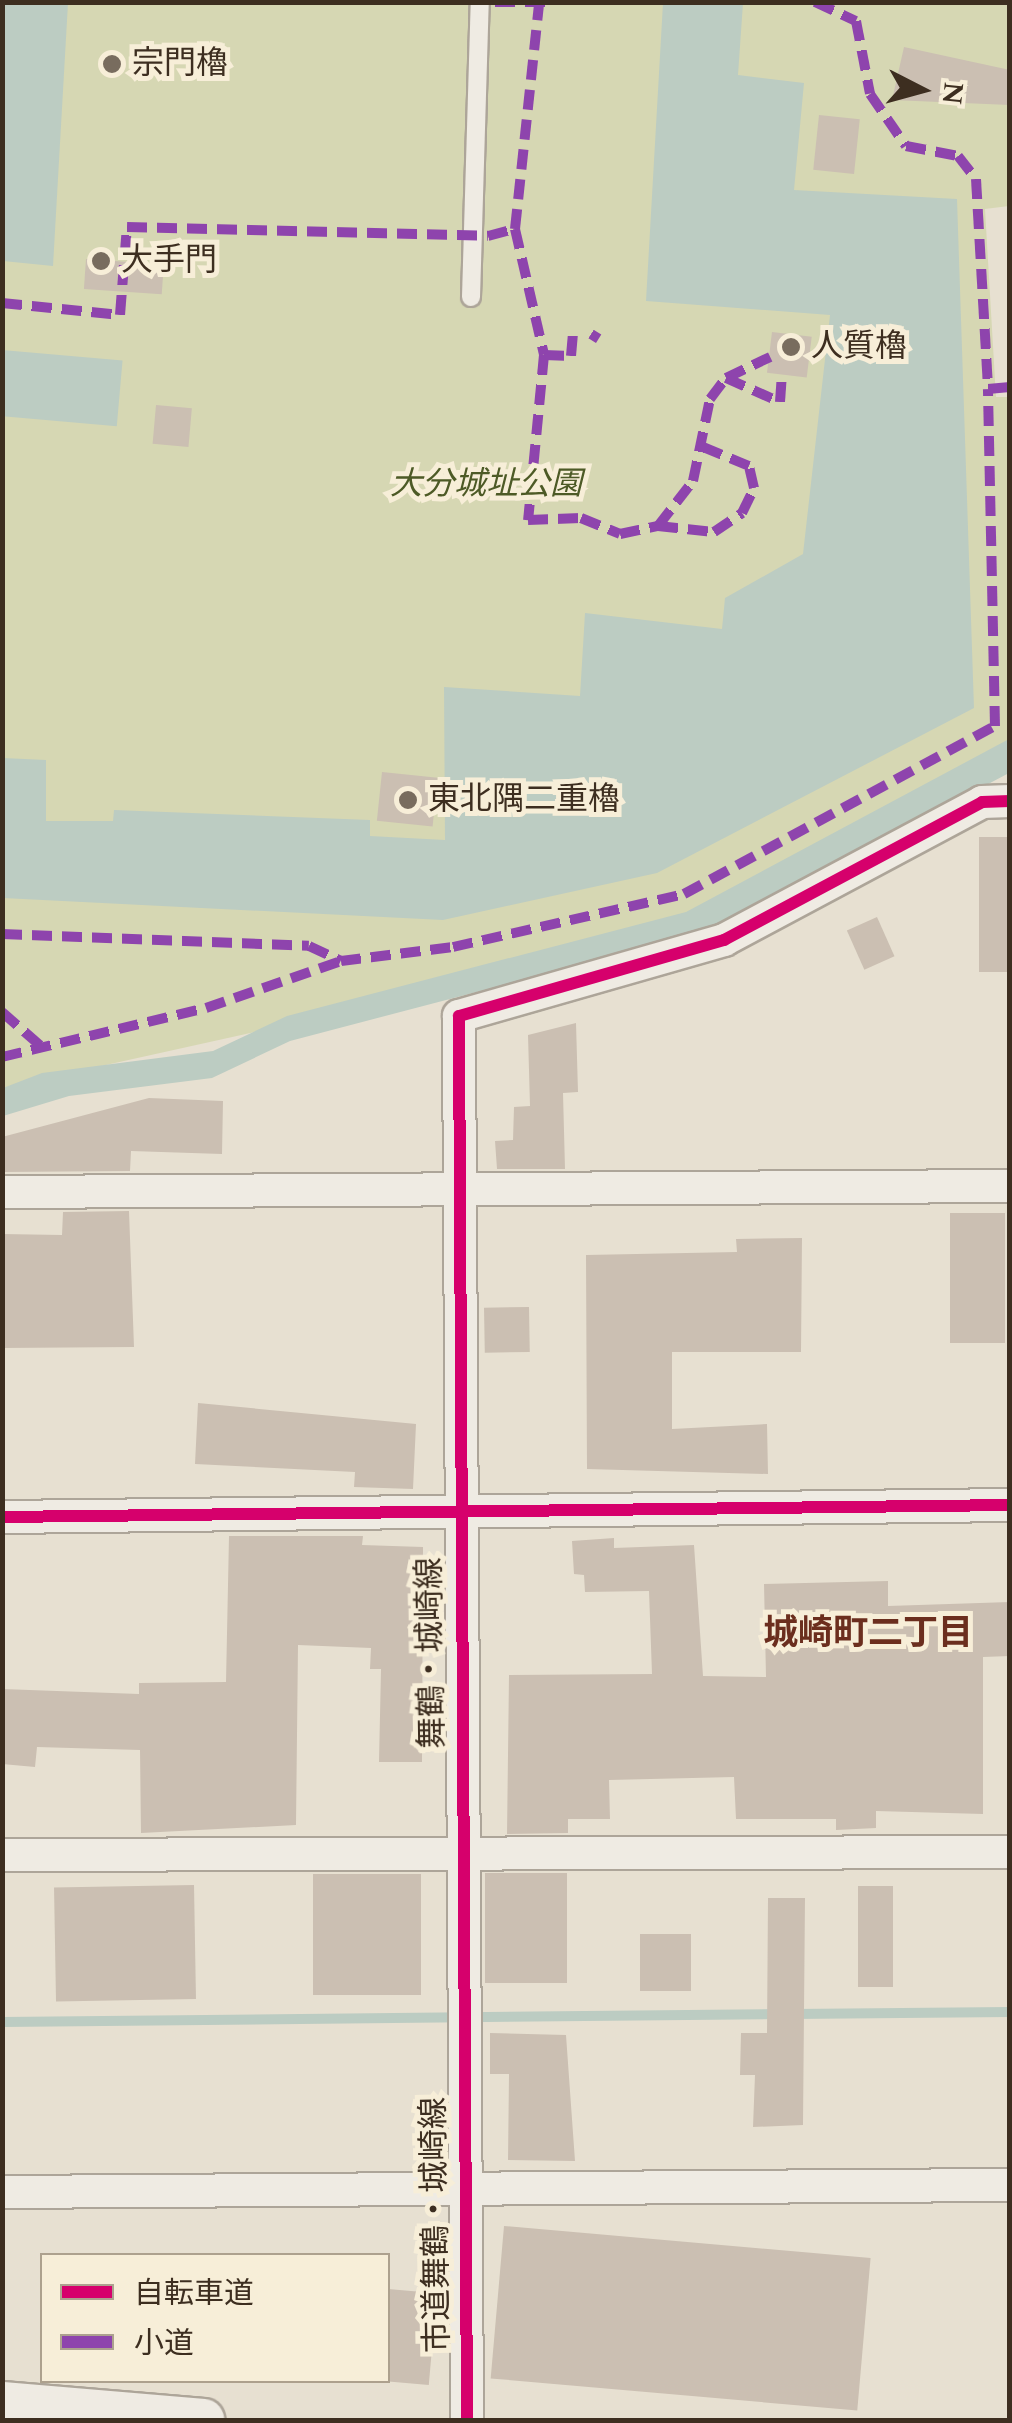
<!DOCTYPE html>
<html>
<head>
<meta charset="utf-8">
<style>
	body { margin:0 }
	#map { position:relative; width:1012px; height:2423px; overflow:hidden; background:#e7e0d1; font-family:Spectral,"Noto Sans JP",serif }
	div>[style] { position:absolute }
	.green>* { inset:0; background:#d6d7b3 }
	.water>* { inset:0; background:#bcccc2; transform-origin:0 0 }
	.stream>* { height:10px; margin:-5px; padding:0 5px; transform-origin:5px; border-radius:5px; background:#bcccc2 }
	.building>* { inset:0; background:#cbbfb2; transform-origin:0 0 }
	.roads { filter:drop-shadow(2px 0 #ada599) drop-shadow(-2px 0 #ada599) drop-shadow(0 2px #ada599) drop-shadow(0 -2px #ada599) }
	.service>* { height:18px; margin:-9px; padding:0 9px; transform-origin:9px; border-radius:9px; background:#efebe3 }
	.minor>* { height:32px; margin:-16px; padding:0 16px; transform-origin:16px; border-radius:16px; background:#efebe3 }
	.tertiary>* { height:42px; margin:-21px; padding:0 21px; transform-origin:21px; border-radius:21px; background:#efebe3 }
	.quiet>* { height:10px; margin-top:-5px; transform-origin:0; background:repeating-linear-gradient(90deg,#8e44ad 0 20px,transparent 0 30px) }
	.cycleway>* { height:12px; margin:-6px; padding:0 6px; transform-origin:6px; border-radius:6px; background:#d6006c }
	.dots>* { width:28px; height:28px; translate:-50% -50%; box-sizing:border-box; border:5px solid #f7eed8; border-radius:50% }
	span { translate:-50% -50%; white-space:nowrap; text-align:center; line-height:1.15; -webkit-text-stroke:10px #f7eed8; paint-order:stroke }
	.poi-label { font-size:32px; color:#3d2e20 }
	.left { translate:0 -50%; text-align:left }
	.park-label { font-size:32px; color:#4d5a26; font-style:italic }
	.street-label { font-size:32px; color:#3d2e20 }
	.neighbourhood-label { font-size:35px; color:#6b2e1e; font-weight:700 }
	.frame { position:absolute; inset:0; border:5px solid #3d2e20; pointer-events:none }
	.legend { position:absolute; left:40px; top:2253px; width:350px; height:130px; box-sizing:border-box; background:#f7eed8; border:2px solid #ada18e; margin:0; padding:12px 18px; list-style:none; font-size:30px; color:#3d2e20 }
	.legend li { display:flex; align-items:center; gap:20px; height:50px }
	.legend b { width:50px; border:2px solid #ada18e }
	.north { position:absolute; left:872px; top:40px; width:100px; height:100px; -webkit-text-stroke:8px #f7eed8; paint-order:stroke; rotate:96deg; font-size:28px; font-weight:700; line-height:40px; text-align:center; color:#3d2e20 }
	.north::after { content:''; display:block; margin:auto; width:35px; height:45px; background:#3d2e20; clip-path:polygon(50% 0,100% 100%,50% 72%,0 100%) }
</style>
</head>
<body>
<div id="map">
	<div class="green">
		<i style="clip-path:polygon(3px 3px,1009px 3px,1009px 206px,985px 209px,996px 397px,1010px 397px,1009px 763px,702px 933px,2px 1088px)"></i>
	</div>
	<div class="water">
		<i style="clip-path:polygon(2px 3px,68px 3px,53px 266px,3px 261px)"></i>
		<i style="clip-path:polygon(663px 3px,743px 3px,738px 75px,804px 83px,794px 190px,957px 199px,974px 708px,657px 873px,443px 920px,3px 898px,3px 758px,46px 760px,46px 821px,113px 821px,114px 810px,370px 820px,370px 836px,445px 840px,444px 687px,580px 696px,585px 613px,722px 629px,725px 598px,803px 554px,830px 315px,646px 301px)"></i>
		<i style="left:2px;top:350px;width:121px;height:66px;rotate:5deg"></i>
		<i style="clip-path:polygon(1009px 739px,1009px 773px,712px 930px,290px 1041px,212px 1078px,69px 1096px,3px 1116px,3px 1088px,42px 1073px,213px 1051px,287px 1016px,686px 912px)"></i>
	</div>
	<div class="stream">
		<i style="left:793px;top:2014px;width:217px;rotate:-0.5deg"></i>
		<i style="left:2px;top:2022px;width:774px;rotate:-0.59deg"></i>
	</div>
	<div class="building">
		<i style="clip-path:polygon(904px 47px,1010px 70px,1010px 105px,892px 100px)"></i>
		<i style="left:819px;top:115px;width:41px;height:55px;rotate:6deg"></i>
		<i style="left:86px;top:259px;width:78px;height:30px;rotate:4deg"></i>
		<i style="left:772px;top:332px;width:40px;height:41px;rotate:7deg"></i>
		<i style="left:156px;top:405px;width:36px;height:39px;rotate:5deg"></i>
		<i style="left:382px;top:772px;width:56px;height:49px;rotate:6deg"></i>
		<i style="left:1010px;top:837px;width:135px;height:31px;rotate:90deg"></i>
		<i style="left:877px;top:917px;width:43px;height:33px;rotate:66deg"></i>
		<i style="clip-path:polygon(576px 1023px,578px 1092px,563px 1093px,565px 1169px,497px 1169px,495px 1141px,513px 1140px,514px 1107px,530px 1106px,528px 1035px)"></i>
		<i style="clip-path:polygon(149px 1098px,223px 1101px,222px 1154px,131px 1151px,130px 1171px,2px 1172px,2px 1137px)"></i>
		<i style="clip-path:polygon(129px 1211px,134px 1347px,2px 1348px,2px 1234px,62px 1235px,63px 1212px)"></i>
		<i style="left:1005px;top:1213px;width:130px;height:55px;rotate:90deg"></i>
		<i style="clip-path:polygon(802px 1238px,801px 1352px,672px 1352px,672px 1429px,767px 1424px,768px 1474px,587px 1469px,586px 1255px,737px 1252px,736px 1239px)"></i>
		<i style="left:529px;top:1307px;width:45px;height:45px;rotate:89deg"></i>
		<i style="clip-path:polygon(198px 1403px,416px 1424px,413px 1489px,354px 1487px,355px 1472px,195px 1464px)"></i>
		<i style="clip-path:polygon(229px 1536px,363px 1536px,362px 1545px,423px 1547px,422px 1762px,379px 1762px,381px 1669px,370px 1669px,371px 1648px,298px 1645px,296px 1825px,141px 1833px,140px 1750px,37px 1747px,35px 1767px,2px 1764px,2px 1689px,139px 1694px,139px 1683px,226px 1682px)"></i>
		<i style="clip-path:polygon(614px 1538px,614px 1548px,694px 1545px,703px 1676px,766px 1677px,764px 1584px,888px 1581px,888px 1606px,1010px 1602px,1010px 1656px,983px 1657px,983px 1814px,876px 1811px,876px 1828px,836px 1830px,836px 1819px,736px 1819px,734px 1777px,609px 1780px,610px 1819px,568px 1819px,568px 1833px,507px 1834px,509px 1675px,652px 1674px,649px 1591px,585px 1592px,584px 1575px,574px 1574px,572px 1541px)"></i>
		<i style="left:567px;top:1873px;width:110px;height:82px;rotate:90deg"></i>
		<i style="left:313px;top:1874px;width:108px;height:121px"></i>
		<i style="left:194px;top:1885px;width:114px;height:140px;rotate:89deg"></i>
		<i style="left:858px;top:1886px;width:35px;height:101px"></i>
		<i style="clip-path:polygon(768px 1898px,805px 1898px,803px 2125px,753px 2127px,755px 2075px,740px 2075px,741px 2033px,767px 2033px)"></i>
		<i style="left:640px;top:1934px;width:51px;height:57px"></i>
		<i style="clip-path:polygon(490px 2033px,566px 2035px,575px 2161px,508px 2160px,509px 2074px,490px 2074px)"></i>
		<i style="left:504px;top:2226px;width:368px;height:153px;rotate:5deg"></i>
		<i style="left:388px;top:2289px;width:49px;height:92px;rotate:5deg"></i>
	</div>
	<div class="roads">
		<div class="service">
			<i style="left:471px;top:297px;width:295px;rotate:-88.3deg"></i>
		</div>
		<div class="minor">
			<i style="left:2px;top:1192px;width:1008px;rotate:-0.34deg"></i>
			<i style="left:2px;top:1517px;width:1008px;rotate:-0.68deg"></i>
			<i style="left:2px;top:1855px;width:1008px;rotate:-0.17deg"></i>
			<i style="left:2px;top:2192px;width:1008px;rotate:-0.4deg"></i>
			<i style="left:467px;top:2420px;width:1404px;rotate:-90.33deg"></i>
			<i style="left:459px;top:1016px;width:276px;rotate:-16deg"></i>
			<i style="left:724px;top:940px;width:293px;rotate:-28.1deg"></i>
			<i style="left:982px;top:802px;width:28px;rotate:-2deg"></i>
		</div>
		<div class="tertiary">
			<i style="left:2px;top:2403px;width:202px;rotate:4.8deg"></i>
		</div>
	</div>
	<div class="quiet">
		<i style="left:495px;top:2px;width:56px"></i>
		<i style="left:815px;top:2px;width:45px;rotate:24.9deg"></i>
		<i style="left:856px;top:21px;width:74px;rotate:79.1deg"></i>
		<i style="left:870px;top:94px;width:63px;rotate:55.3deg"></i>
		<i style="left:906px;top:146px;width:53px;rotate:10.9deg"></i>
		<i style="left:958px;top:156px;width:29px;rotate:52deg"></i>
		<i style="left:976px;top:179px;width:210px;rotate:86.7deg"></i>
		<i style="left:515px;top:229px;width:129px;rotate:77deg"></i>
		<i style="left:544px;top:355px;width:166px;rotate:95.5deg"></i>
		<i style="left:528px;top:520px;width:53px;rotate:-2.2deg"></i>
		<i style="left:581px;top:518px;width:42px;rotate:22.3deg"></i>
		<i style="left:620px;top:534px;width:39px;rotate:-12deg"></i>
		<i style="left:658px;top:526px;width:56px;rotate:6.1deg"></i>
		<i style="left:714px;top:532px;width:34px;rotate:-34deg"></i>
		<i style="left:742px;top:513px;width:28px;rotate:-64deg"></i>
		<i style="left:754px;top:488px;width:23px;rotate:-103deg"></i>
		<i style="left:749px;top:466px;width:50px;rotate:-157.6deg"></i>
		<i style="left:2px;top:303px;width:119px;rotate:5.8deg"></i>
		<i style="left:120px;top:315px;width:88px;rotate:-85.5deg"></i>
		<i style="left:127px;top:227px;width:361px;rotate:1.4deg"></i>
		<i style="left:488px;top:236px;width:28px;rotate:-15deg"></i>
		<i style="left:515px;top:229px;width:224px;rotate:-83.9deg"></i>
		<i style="left:591px;top:334px;width:9px;rotate:32deg"></i>
		<i style="left:544px;top:355px;width:27px;rotate:2deg"></i>
		<i style="left:571px;top:356px;width:23px;rotate:-85deg"></i>
		<i style="left:726px;top:378px;width:49px;rotate:-25.5deg"></i>
		<i style="left:658px;top:526px;width:57px;rotate:-52.1deg"></i>
		<i style="left:693px;top:481px;width:84px;rotate:-78.3deg"></i>
		<i style="left:710px;top:399px;width:26px;rotate:-53deg"></i>
		<i style="left:726px;top:378px;width:59px;rotate:24deg"></i>
		<i style="left:780px;top:402px;width:28px;rotate:-86deg"></i>
		<i style="left:2px;top:934px;width:307px;rotate:2.2deg"></i>
		<i style="left:309px;top:946px;width:35px;rotate:25deg"></i>
		<i style="left:341px;top:961px;width:113px;rotate:-7.1deg"></i>
		<i style="left:453px;top:947px;width:237px;rotate:-12.9deg"></i>
		<i style="left:684px;top:894px;width:353px;rotate:-28.4deg"></i>
		<i style="left:995px;top:726px;width:337px;rotate:-91.2deg"></i>
		<i style="left:988px;top:389px;width:22px;rotate:-5deg"></i>
		<i style="left:2px;top:1012px;width:53px;rotate:41.2deg"></i>
		<i style="left:2px;top:1057px;width:210px;rotate:-13.5deg"></i>
		<i style="left:206px;top:1008px;width:143px;rotate:-19.2deg"></i>
	</div>
	<div class="cycleway">
		<i style="left:2px;top:1517px;width:1008px;rotate:-0.68deg"></i>
		<i style="left:467px;top:2420px;width:1404px;rotate:-90.33deg"></i>
		<i style="left:459px;top:1016px;width:276px;rotate:-16deg"></i>
		<i style="left:724px;top:940px;width:293px;rotate:-28.1deg"></i>
		<i style="left:982px;top:802px;width:28px;rotate:-2deg"></i>
	</div>
	<div class="dots">
		<i style="left:112px;top:64px;background:#786c5e"></i>
		<i style="left:101px;top:261px;background:#786c5e"></i>
		<i style="left:791px;top:347px;background:#786c5e"></i>
		<i style="left:408px;top:800px;background:#786c5e"></i>
	</div>
	<div class="poi-label">
		<span class="left" style="left:132px;top:64px">宗門櫓</span>
		<span class="left" style="left:121px;top:261px">大手門</span>
		<span class="left" style="left:811px;top:347px">人質櫓</span>
		<span class="left" style="left:428px;top:800px">東北隅二重櫓</span>
	</div>
	<div class="park-label">
		<span style="left:486px;top:485px">大分城址公園</span>
	</div>
	<div class="street-label">
		<span style="left:432px;top:1653px;rotate:-91deg">舞鶴・城崎線</span>
		<span style="left:437px;top:2225px;rotate:-91deg">市道舞鶴・城崎線</span>
	</div>
	<div class="neighbourhood-label">
		<span style="left:868px;top:1634px">城崎町二丁目</span>
	</div>
	<div class="frame"></div>
	<ul class="legend">
	<li><b style="height:12px;background:#d6006c"></b>自転車道</li>
	<li><b style="height:12px;background:#8e44ad"></b>小道</li>
	</ul>
	<div class="north">N</div>
</div>
</body>
</html>
